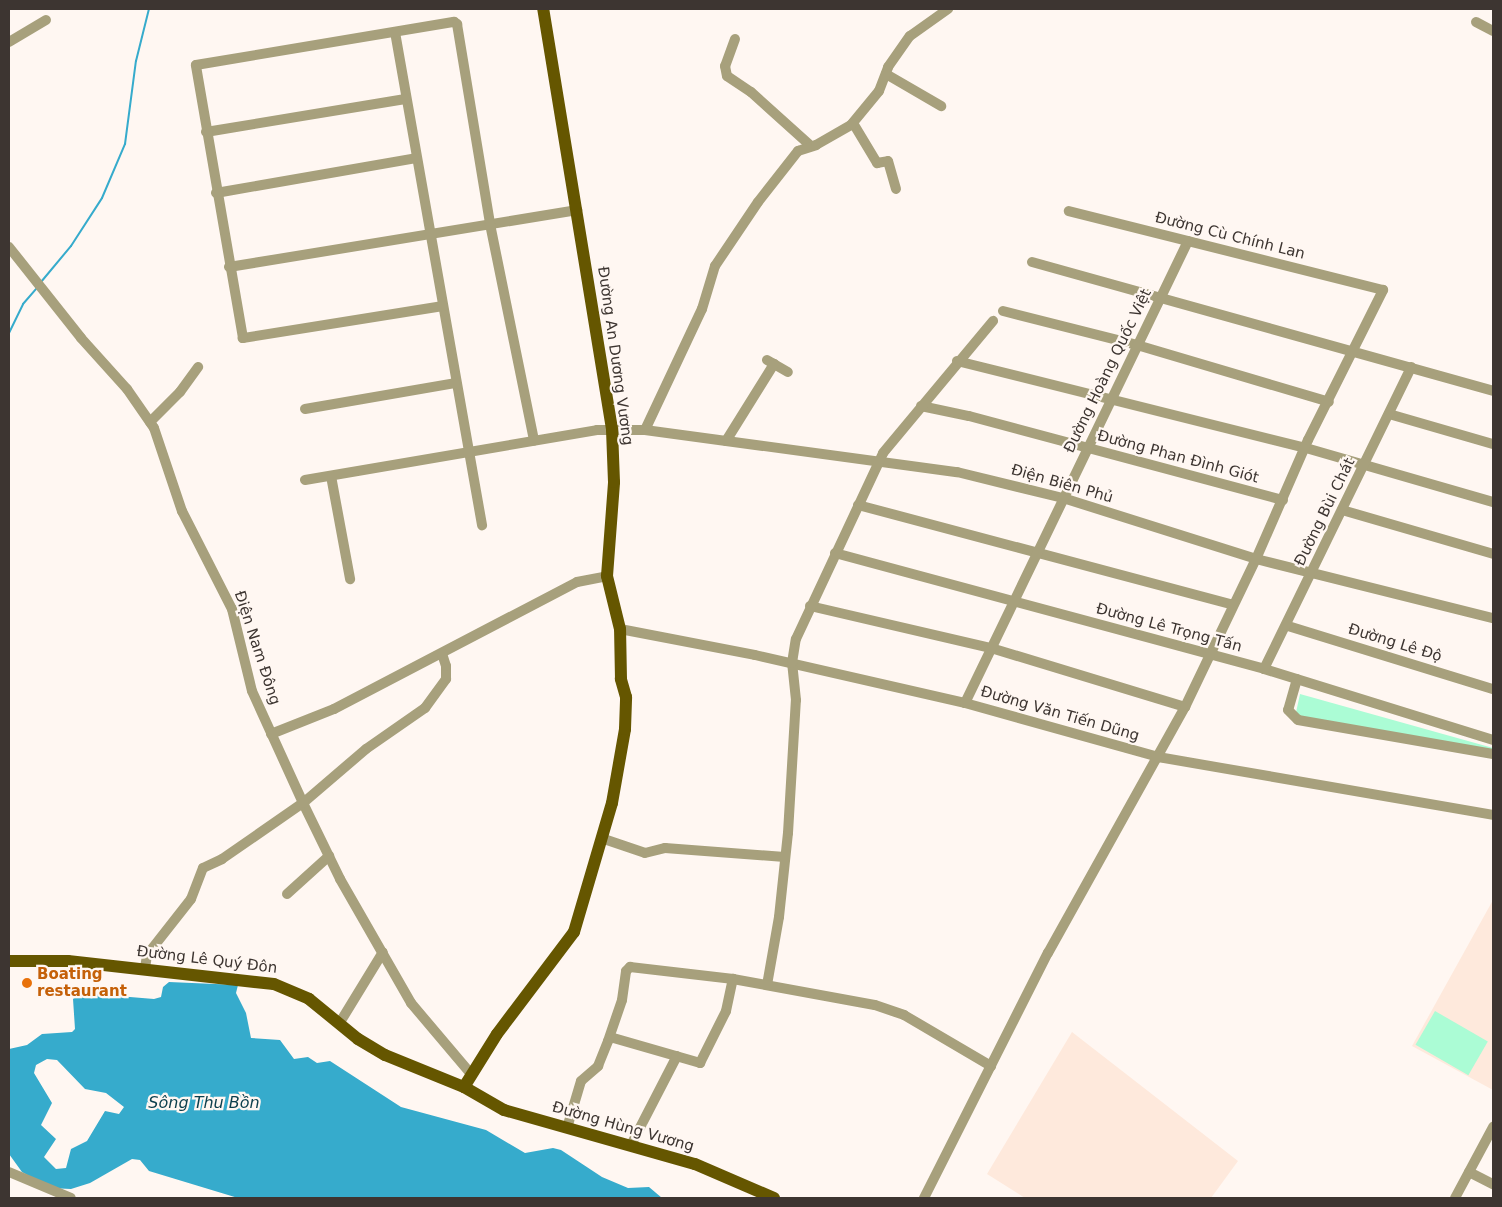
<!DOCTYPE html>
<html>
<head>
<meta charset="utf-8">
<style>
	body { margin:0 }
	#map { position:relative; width:1502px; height:1207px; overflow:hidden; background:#fff7f2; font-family:"DejaVu Sans",sans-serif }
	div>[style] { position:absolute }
	.built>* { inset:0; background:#fee9dc }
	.green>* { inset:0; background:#abfcd5; transform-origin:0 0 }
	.water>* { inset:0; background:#36abcc }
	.stream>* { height:2px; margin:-1px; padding:0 1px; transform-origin:1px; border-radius:1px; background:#36abcc }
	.minor>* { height:10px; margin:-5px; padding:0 5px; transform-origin:5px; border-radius:5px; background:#a7a07c }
	.major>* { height:12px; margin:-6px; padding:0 6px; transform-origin:6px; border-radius:6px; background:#655600 }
	.dots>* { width:14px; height:14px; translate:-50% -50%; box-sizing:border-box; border:2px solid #fff7f2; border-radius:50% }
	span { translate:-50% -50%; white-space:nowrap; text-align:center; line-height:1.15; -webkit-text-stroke:4.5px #fff7f2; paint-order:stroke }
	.street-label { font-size:15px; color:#3d3531 }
	.food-label { font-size:15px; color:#c56008; font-weight:700 }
	.left { translate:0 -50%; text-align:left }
	.water-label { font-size:16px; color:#0c3f4d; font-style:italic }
	.frame { position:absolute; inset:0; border:10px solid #3d3531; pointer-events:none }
</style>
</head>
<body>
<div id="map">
	<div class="built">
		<i style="clip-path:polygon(1493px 900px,1493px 1090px,1412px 1046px)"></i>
		<i style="clip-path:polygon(1072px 1032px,1238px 1161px,1211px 1198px,1025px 1198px,987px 1174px)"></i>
	</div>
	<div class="green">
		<i style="clip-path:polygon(1300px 694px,1493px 748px,1493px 752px,1295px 717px)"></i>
		<i style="left:1435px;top:1011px;width:61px;height:39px;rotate:30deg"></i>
	</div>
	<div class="water">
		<i style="clip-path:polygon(evenodd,169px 982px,238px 985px,236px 993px,246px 1013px,251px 1038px,280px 1040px,294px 1059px,308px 1057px,317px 1063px,330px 1061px,401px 1107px,486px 1130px,525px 1153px,553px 1148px,561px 1150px,602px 1177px,628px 1188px,649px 1187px,662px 1198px,238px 1198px,149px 1171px,140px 1160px,132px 1159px,90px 1183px,71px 1189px,50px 1188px,22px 1172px,9px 1154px,9px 1049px,27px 1045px,42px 1034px,72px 1032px,75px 1029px,73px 999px,82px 993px,154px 999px,161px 997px,163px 987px,169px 982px,47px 1059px,57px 1060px,85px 1089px,106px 1093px,124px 1107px,119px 1114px,105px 1111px,87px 1141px,71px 1149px,66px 1168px,56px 1169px,44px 1157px,56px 1139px,41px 1125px,52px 1103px,34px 1073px,36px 1065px,47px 1059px)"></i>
	</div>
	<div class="stream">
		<i style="left:41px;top:282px;width:47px;rotate:-50.2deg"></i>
		<i style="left:71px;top:246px;width:57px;rotate:-57.1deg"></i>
		<i style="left:102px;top:198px;width:59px;rotate:-66.9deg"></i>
		<i style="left:125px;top:144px;width:84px;rotate:-82.5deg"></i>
		<i style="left:136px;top:61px;width:54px;rotate:-76deg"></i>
		<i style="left:9px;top:333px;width:32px;rotate:-64deg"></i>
		<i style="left:23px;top:304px;width:21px;rotate:-49deg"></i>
	</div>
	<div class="minor">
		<i style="left:1476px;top:22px;width:19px;rotate:28deg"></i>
		<i style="left:395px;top:32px;width:501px;rotate:79.99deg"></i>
		<i style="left:735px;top:39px;width:29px;rotate:110deg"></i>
		<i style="left:725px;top:66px;width:10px;rotate:79deg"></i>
		<i style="left:727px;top:76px;width:29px;rotate:34deg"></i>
		<i style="left:751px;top:92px;width:81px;rotate:42deg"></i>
		<i style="left:9px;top:42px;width:43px;rotate:-30.7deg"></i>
		<i style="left:886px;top:74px;width:64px;rotate:30.2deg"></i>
		<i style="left:853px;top:123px;width:47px;rotate:59deg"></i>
		<i style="left:877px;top:163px;width:11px;rotate:-10deg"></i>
		<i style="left:888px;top:161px;width:29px;rotate:74deg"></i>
		<i style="left:206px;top:132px;width:202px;rotate:-9.4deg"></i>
		<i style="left:216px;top:193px;width:203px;rotate:-9.9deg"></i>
		<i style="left:9px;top:247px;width:116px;rotate:51.6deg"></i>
		<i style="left:81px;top:338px;width:69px;rotate:48deg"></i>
		<i style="left:127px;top:389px;width:47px;rotate:55.3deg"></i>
		<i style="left:154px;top:428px;width:88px;rotate:71.4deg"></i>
		<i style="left:182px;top:511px;width:110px;rotate:63deg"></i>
		<i style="left:232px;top:609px;width:84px;rotate:76.3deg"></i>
		<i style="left:252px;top:691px;width:123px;rotate:65.5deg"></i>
		<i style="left:303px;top:803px;width:85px;rotate:64deg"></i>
		<i style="left:340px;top:879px;width:143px;rotate:60.2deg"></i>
		<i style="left:411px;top:1003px;width:93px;rotate:49.8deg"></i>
		<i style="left:1032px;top:262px;width:479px;rotate:15.6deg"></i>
		<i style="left:229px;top:267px;width:353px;rotate:-9.3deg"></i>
		<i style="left:443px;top:306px;width:203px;rotate:170.9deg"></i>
		<i style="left:243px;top:338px;width:277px;rotate:-99.8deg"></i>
		<i style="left:196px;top:65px;width:262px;rotate:-9.5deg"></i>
		<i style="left:454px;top:22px;width:4px;rotate:34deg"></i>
		<i style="left:457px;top:24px;width:203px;rotate:80.6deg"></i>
		<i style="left:490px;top:224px;width:221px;rotate:78.5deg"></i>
		<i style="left:1003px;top:311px;width:138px;rotate:14.2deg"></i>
		<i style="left:1137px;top:345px;width:200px;rotate:16.5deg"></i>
		<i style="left:767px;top:360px;width:24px;rotate:30deg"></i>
		<i style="left:957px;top:361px;width:360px;rotate:14deg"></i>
		<i style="left:1306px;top:448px;width:195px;rotate:16.1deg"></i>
		<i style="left:921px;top:406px;width:49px;rotate:11.8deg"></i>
		<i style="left:969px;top:416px;width:325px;rotate:15deg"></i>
		<i style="left:305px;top:409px;width:152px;rotate:-9.8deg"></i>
		<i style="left:1389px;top:414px;width:108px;rotate:16.1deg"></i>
		<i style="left:150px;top:422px;width:42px;rotate:-45deg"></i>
		<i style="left:180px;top:392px;width:31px;rotate:-54deg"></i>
		<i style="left:645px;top:430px;width:134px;rotate:-64.8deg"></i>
		<i style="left:702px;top:309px;width:45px;rotate:-73.2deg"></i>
		<i style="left:715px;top:266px;width:77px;rotate:-56.1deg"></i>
		<i style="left:758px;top:202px;width:65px;rotate:-51.9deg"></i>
		<i style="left:798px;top:151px;width:19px;rotate:-18deg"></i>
		<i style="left:816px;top:145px;width:40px;rotate:-29.7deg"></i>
		<i style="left:851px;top:125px;width:44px;rotate:-50.5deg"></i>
		<i style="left:879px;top:91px;width:26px;rotate:-69deg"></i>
		<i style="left:888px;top:67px;width:38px;rotate:-55deg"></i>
		<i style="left:910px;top:36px;width:47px;rotate:-35.4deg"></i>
		<i style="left:726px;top:441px;width:91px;rotate:-58.1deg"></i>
		<i style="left:331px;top:476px;width:105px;rotate:79.5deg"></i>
		<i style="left:305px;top:480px;width:296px;rotate:-9.7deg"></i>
		<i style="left:597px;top:430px;width:48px"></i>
		<i style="left:645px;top:430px;width:315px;rotate:7.7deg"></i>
		<i style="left:957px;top:472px;width:109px;rotate:13.8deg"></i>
		<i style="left:1063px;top:498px;width:202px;rotate:17.5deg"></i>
		<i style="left:1256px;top:559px;width:244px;rotate:14deg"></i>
		<i style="left:858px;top:505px;width:388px;rotate:14.9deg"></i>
		<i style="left:1342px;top:510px;width:157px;rotate:16.2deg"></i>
		<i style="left:835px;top:553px;width:444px;rotate:15.1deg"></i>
		<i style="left:1264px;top:669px;width:240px;rotate:17.2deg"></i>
		<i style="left:810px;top:606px;width:186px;rotate:13.1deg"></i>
		<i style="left:991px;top:648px;width:203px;rotate:16.9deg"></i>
		<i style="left:1288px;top:626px;width:214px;rotate:17.1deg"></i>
		<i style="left:620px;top:629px;width:137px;rotate:10.9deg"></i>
		<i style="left:755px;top:655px;width:215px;rotate:12.9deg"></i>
		<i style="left:965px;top:703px;width:200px;rotate:15.6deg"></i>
		<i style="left:1158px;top:757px;width:340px;rotate:9.8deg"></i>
		<i style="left:1264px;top:669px;width:336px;rotate:-64deg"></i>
		<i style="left:1297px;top:679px;width:32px;rotate:106deg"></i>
		<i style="left:1288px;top:710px;width:14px;rotate:45deg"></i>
		<i style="left:1298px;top:720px;width:198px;rotate:9.9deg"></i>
		<i style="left:965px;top:703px;width:513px;rotate:-64.23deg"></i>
		<i style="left:271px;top:734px;width:68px;rotate:-21.6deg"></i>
		<i style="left:334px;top:709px;width:274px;rotate:-27.6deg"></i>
		<i style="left:577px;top:582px;width:31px;rotate:-11deg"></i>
		<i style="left:601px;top:838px;width:46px;rotate:18.8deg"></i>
		<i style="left:645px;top:853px;width:21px;rotate:-14deg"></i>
		<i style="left:665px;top:848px;width:120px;rotate:4.3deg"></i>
		<i style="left:287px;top:894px;width:57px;rotate:-42.1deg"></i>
		<i style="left:145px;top:968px;width:13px;rotate:-81deg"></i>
		<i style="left:147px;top:955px;width:71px;rotate:-51.8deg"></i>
		<i style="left:191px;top:899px;width:33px;rotate:-69deg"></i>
		<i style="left:203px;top:868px;width:21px;rotate:-25deg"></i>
		<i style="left:222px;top:859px;width:98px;rotate:-34.7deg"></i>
		<i style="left:303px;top:803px;width:83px;rotate:-40.6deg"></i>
		<i style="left:366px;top:749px;width:72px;rotate:-34.8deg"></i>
		<i style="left:425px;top:708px;width:36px;rotate:-54deg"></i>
		<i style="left:446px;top:679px;width:13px;rotate:-90deg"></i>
		<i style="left:446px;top:666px;width:13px;rotate:-108deg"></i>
		<i style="left:767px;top:985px;width:69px;rotate:-80deg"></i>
		<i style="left:779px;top:917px;width:84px;rotate:-83.9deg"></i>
		<i style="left:788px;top:833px;width:133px;rotate:-86.6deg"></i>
		<i style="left:796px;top:700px;width:37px;rotate:-96deg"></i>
		<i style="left:792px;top:663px;width:24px;rotate:-81deg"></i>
		<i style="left:796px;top:639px;width:205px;rotate:-64.9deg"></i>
		<i style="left:883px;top:453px;width:172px;rotate:-50.2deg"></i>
		<i style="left:339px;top:1024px;width:84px;rotate:-58.6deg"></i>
		<i style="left:610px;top:1037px;width:94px;rotate:16.1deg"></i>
		<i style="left:700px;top:1063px;width:58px;rotate:-63.4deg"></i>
		<i style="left:726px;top:1011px;width:33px;rotate:-78deg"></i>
		<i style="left:567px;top:1128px;width:49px;rotate:-73.4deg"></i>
		<i style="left:581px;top:1081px;width:23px;rotate:-41deg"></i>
		<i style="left:598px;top:1066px;width:27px;rotate:-68deg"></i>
		<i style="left:608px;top:1041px;width:43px;rotate:-71.1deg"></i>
		<i style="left:622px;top:1000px;width:29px;rotate:-82deg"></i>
		<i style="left:626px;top:971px;width:6px;rotate:-45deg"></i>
		<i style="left:630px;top:967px;width:104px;rotate:6.6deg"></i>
		<i style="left:733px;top:979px;width:144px;rotate:10.4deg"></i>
		<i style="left:875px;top:1005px;width:31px;rotate:19deg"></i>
		<i style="left:904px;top:1015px;width:101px;rotate:30.4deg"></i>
		<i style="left:631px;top:1145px;width:100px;rotate:-62.7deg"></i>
		<i style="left:9px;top:1172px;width:67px;rotate:22.8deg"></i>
		<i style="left:1469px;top:1172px;width:27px;rotate:27deg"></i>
		<i style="left:924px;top:1198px;width:275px;rotate:-63.2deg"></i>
		<i style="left:1048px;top:953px;width:282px;rotate:-60.9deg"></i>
		<i style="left:1185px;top:707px;width:164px;rotate:-64.4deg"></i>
		<i style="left:1256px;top:559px;width:130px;rotate:-66.4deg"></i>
		<i style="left:1308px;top:440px;width:168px;rotate:-63.4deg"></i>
		<i style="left:1383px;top:290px;width:324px;rotate:-165.9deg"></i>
		<i style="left:1455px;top:1198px;width:81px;rotate:-61.8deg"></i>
	</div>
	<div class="major">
		<i style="left:9px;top:961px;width:59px"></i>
		<i style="left:68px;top:961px;width:207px;rotate:6.4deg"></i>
		<i style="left:274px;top:984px;width:38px;rotate:23deg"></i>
		<i style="left:309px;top:999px;width:63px;rotate:39.2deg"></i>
		<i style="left:358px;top:1039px;width:31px;rotate:31deg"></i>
		<i style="left:385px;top:1055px;width:85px;rotate:22.1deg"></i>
		<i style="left:464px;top:1087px;width:46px;rotate:29.9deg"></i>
		<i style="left:504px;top:1110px;width:198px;rotate:15.8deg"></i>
		<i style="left:695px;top:1164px;width:86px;rotate:23.3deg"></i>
		<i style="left:464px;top:1087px;width:62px;rotate:-58.1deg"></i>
		<i style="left:497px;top:1034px;width:128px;rotate:-53deg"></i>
		<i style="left:574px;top:932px;width:134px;rotate:-73.6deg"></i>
		<i style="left:612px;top:803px;width:75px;rotate:-80deg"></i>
		<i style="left:625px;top:729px;width:32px;rotate:-88deg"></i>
		<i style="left:626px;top:697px;width:19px;rotate:-106deg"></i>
		<i style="left:621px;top:679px;width:50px;rotate:-91.1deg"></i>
		<i style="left:620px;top:629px;width:55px;rotate:-103.8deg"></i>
		<i style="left:607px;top:576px;width:94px;rotate:-85.7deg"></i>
		<i style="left:614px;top:482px;width:53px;rotate:-92.2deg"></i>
		<i style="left:612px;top:429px;width:426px;rotate:-99.3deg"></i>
	</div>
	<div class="dots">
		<i style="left:27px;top:983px;background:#e8710a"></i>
	</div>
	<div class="street-label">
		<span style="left:1230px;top:236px;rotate:14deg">Đường Cù Chính Lan</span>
		<span style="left:615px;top:356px;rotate:82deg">Đường An Dương Vương</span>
		<span style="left:1108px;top:371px;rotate:-64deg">Đường Hoàng Quốc Việt</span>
		<span style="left:1178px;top:457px;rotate:15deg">Đường Phan Đình Giót</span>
		<span style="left:1062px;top:484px;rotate:16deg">Điện Biên Phủ</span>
		<span style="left:1325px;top:512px;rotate:-64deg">Đường Bùi Chát</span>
		<span style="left:1169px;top:628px;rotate:15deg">Đường Lê Trọng Tấn</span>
		<span style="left:1395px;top:643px;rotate:17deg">Đường Lê Độ</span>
		<span style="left:257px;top:648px;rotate:72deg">Điện Nam Đông</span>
		<span style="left:1060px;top:714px;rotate:16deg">Đường Văn Tiến Dũng</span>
		<span style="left:207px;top:960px;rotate:7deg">Đường Lê Quý Đôn</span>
		<span style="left:623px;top:1127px;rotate:16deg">Đường Hùng Vương</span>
	</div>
	<div class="food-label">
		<span class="left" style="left:37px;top:983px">Boating<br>restaurant</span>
	</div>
	<div class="water-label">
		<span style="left:204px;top:1103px">Sông Thu Bồn</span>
	</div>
	<div class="frame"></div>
</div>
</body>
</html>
